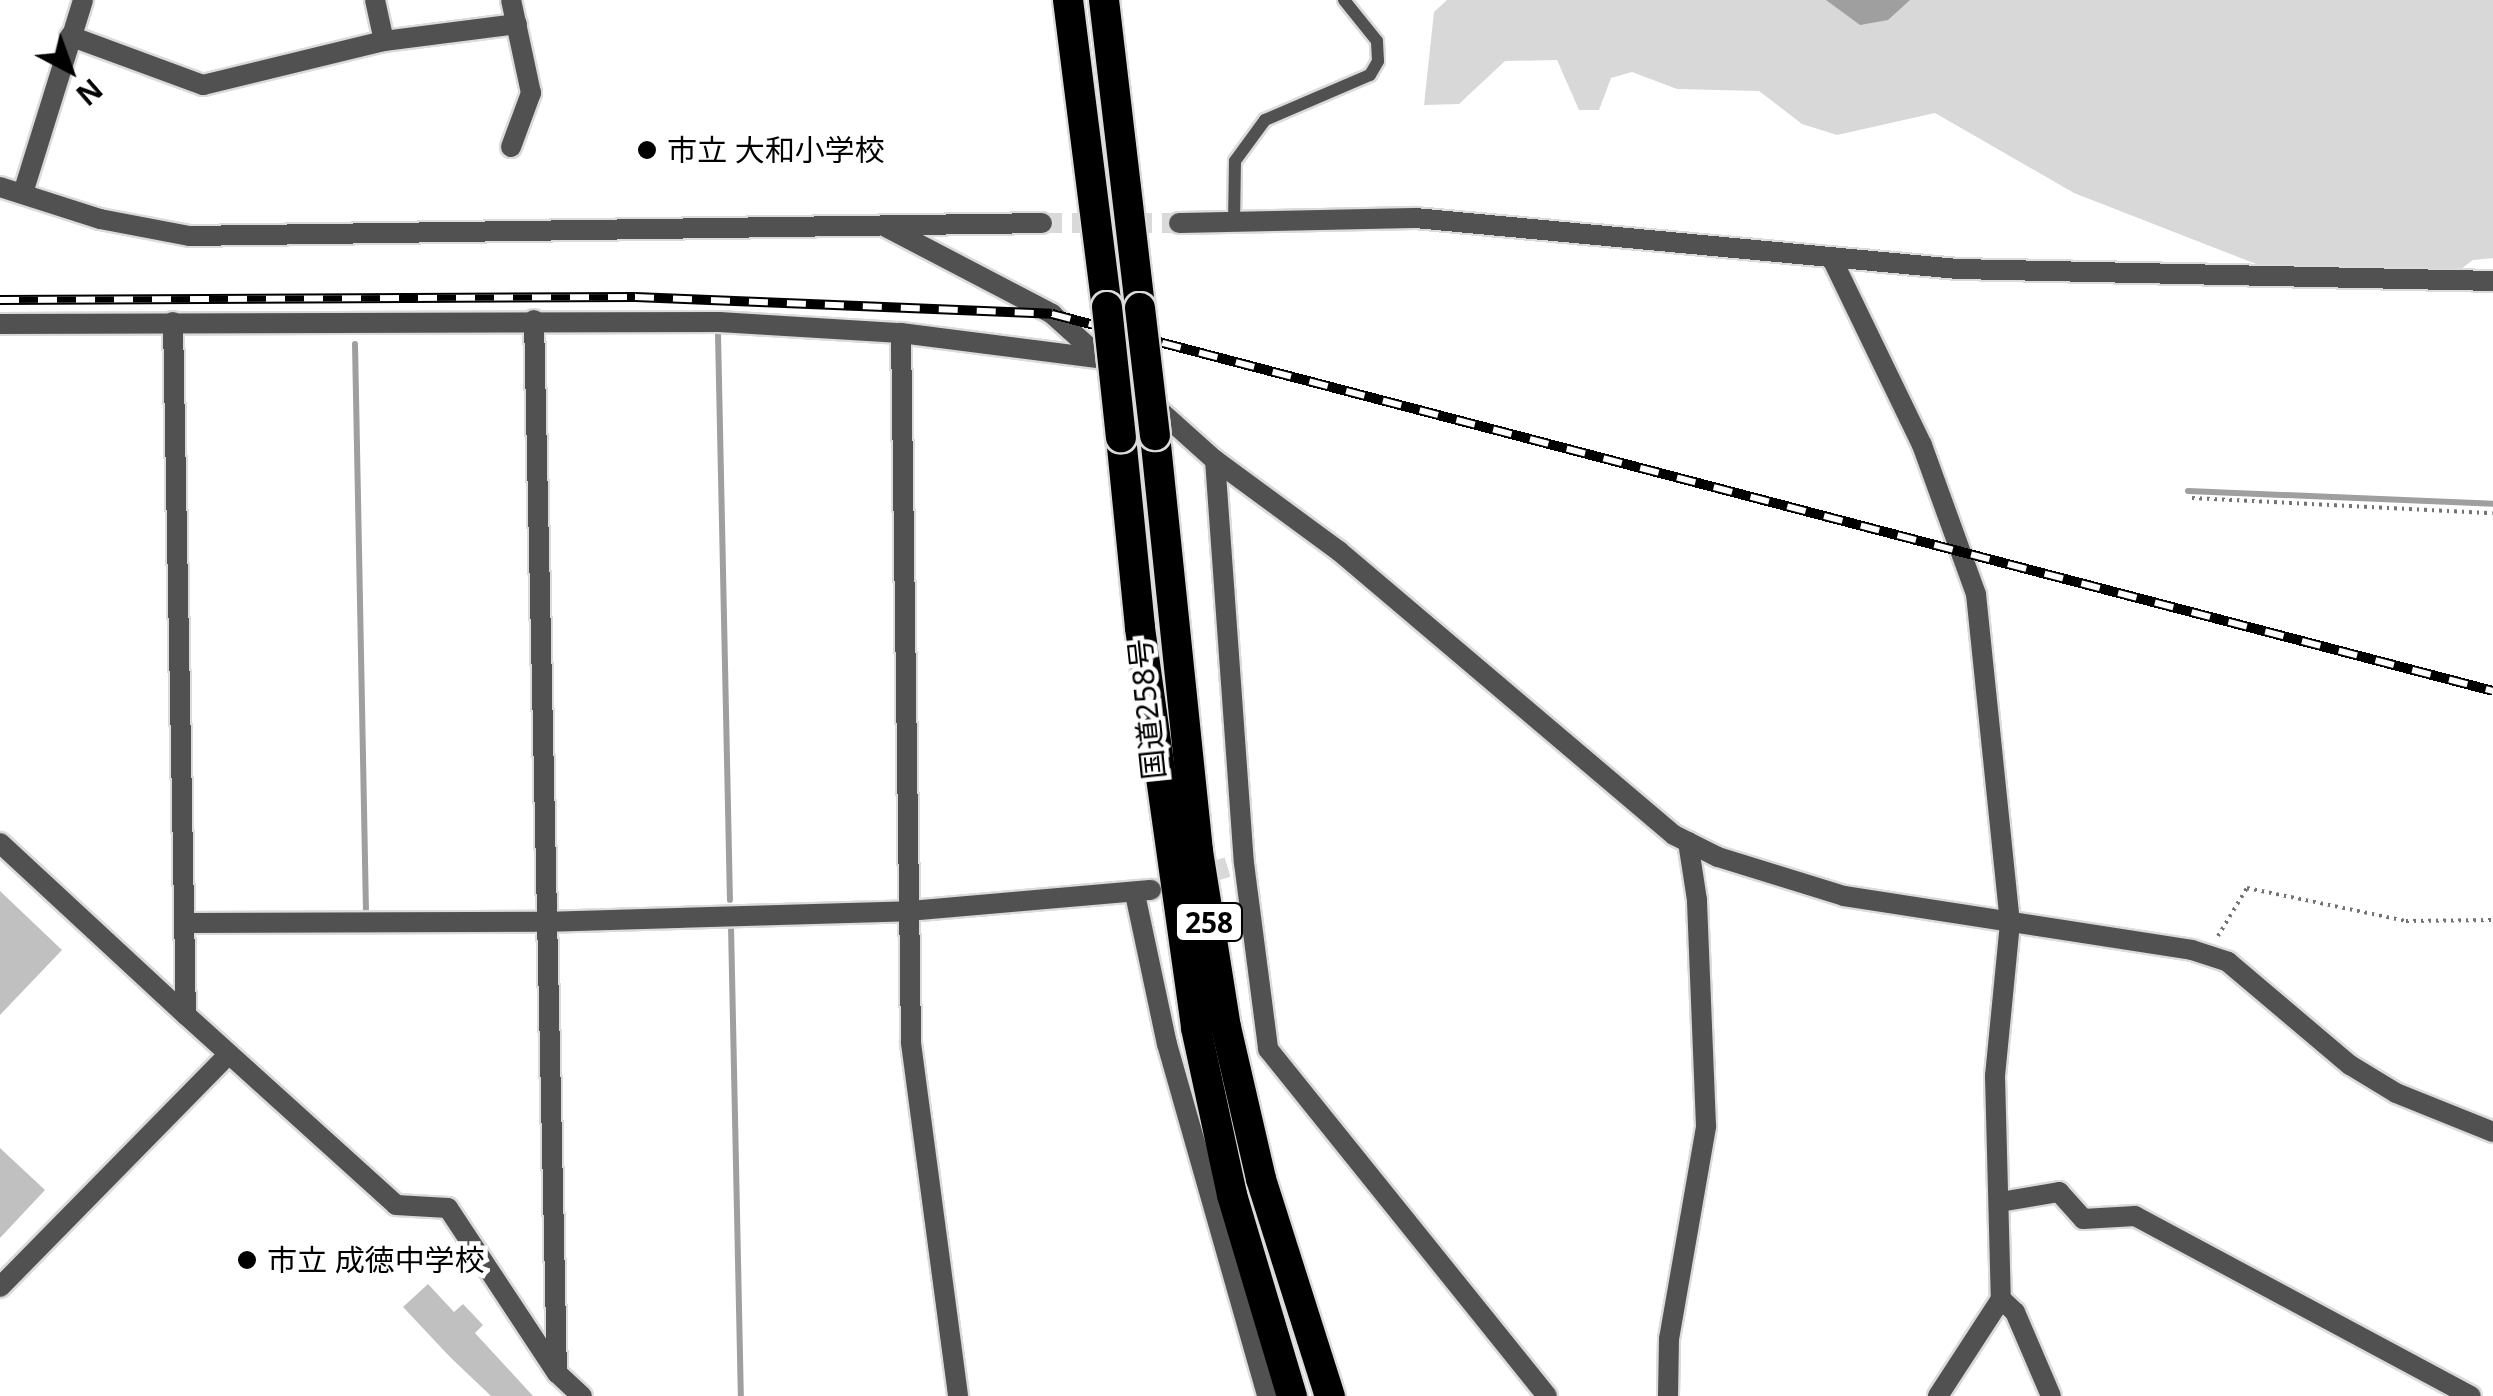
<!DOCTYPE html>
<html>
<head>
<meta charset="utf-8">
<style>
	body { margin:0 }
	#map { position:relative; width:2493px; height:1396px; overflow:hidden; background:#fff; font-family:"Noto Sans","Noto Sans JP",sans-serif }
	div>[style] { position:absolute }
	.green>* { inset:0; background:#d8d8d8 }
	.water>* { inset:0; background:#9f9f9f }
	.stream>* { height:6px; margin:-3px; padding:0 3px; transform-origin:3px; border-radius:3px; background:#9f9f9f }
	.building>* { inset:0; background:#c0c0c0 }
	.street-tunnel>* { height:20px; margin-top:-10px; transform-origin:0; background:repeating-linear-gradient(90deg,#d9d9d9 0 20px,transparent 0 30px) }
	.path>* { height:4px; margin-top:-2px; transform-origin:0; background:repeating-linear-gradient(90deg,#737373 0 2.5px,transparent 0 7.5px) }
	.roads { filter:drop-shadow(2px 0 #dbdbdb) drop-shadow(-2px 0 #dbdbdb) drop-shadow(0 2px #dbdbdb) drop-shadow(0 -2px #dbdbdb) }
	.lane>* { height:12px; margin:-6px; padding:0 6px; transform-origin:6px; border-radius:6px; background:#515151 }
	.street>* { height:20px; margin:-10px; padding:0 10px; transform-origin:10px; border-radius:10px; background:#515151 }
	.highway>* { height:30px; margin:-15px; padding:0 15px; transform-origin:15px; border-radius:15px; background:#000 }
	.rail>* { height:10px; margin-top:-5px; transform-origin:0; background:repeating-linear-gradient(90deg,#fff 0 19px,#000 0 38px); box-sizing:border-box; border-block:2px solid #000 }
	.bridges { filter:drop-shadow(2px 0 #dbdbdb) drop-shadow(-2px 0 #dbdbdb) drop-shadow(0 2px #dbdbdb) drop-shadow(0 -2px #dbdbdb) }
	.highway-bridge>* { height:30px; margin:-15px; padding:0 15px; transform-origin:15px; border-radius:15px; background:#000 }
	.dots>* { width:28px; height:28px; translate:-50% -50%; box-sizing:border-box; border:5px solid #fff; border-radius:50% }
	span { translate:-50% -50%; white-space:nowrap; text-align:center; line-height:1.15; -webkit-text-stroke:9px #fff; paint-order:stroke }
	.shield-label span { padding:2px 8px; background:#fff; border:2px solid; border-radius:8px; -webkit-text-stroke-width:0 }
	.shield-label { font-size:28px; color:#000; font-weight:700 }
	.poi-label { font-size:30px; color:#000 }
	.left { translate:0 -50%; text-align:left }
	.street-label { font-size:30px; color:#000 }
	.north { position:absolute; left:20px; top:20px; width:100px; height:100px; -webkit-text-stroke:8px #fff; paint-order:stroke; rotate:139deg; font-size:28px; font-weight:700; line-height:40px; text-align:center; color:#000 }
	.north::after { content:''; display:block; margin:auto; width:35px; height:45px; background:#000; clip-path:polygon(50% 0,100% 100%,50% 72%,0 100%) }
</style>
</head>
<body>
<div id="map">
	<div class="green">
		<i style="clip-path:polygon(1447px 0,2493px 0,2493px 258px,2473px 260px,2437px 287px,2292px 278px,2074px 193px,1935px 113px,1837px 135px,1802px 124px,1759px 91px,1677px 89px,1632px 72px,1611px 78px,1599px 110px,1579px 110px,1557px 60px,1505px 61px,1459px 104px,1424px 105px,1434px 12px)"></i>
	</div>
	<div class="water">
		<i style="clip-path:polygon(1826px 0,1910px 0,1888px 20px,1860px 25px)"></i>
	</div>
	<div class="stream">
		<i style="left:718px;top:334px;width:566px;rotate:88.79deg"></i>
		<i style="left:355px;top:344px;width:570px;rotate:88.89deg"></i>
		<i style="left:2188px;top:491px;width:305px;rotate:2.4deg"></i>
		<i style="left:731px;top:926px;width:470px;rotate:88.8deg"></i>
	</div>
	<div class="building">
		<i style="clip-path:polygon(0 891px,62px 950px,0 1015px)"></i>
		<i style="clip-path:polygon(0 1148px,45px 1190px,0 1238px)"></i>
		<i style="clip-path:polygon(428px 1284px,454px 1312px,463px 1304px,483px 1325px,475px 1333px,533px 1396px,491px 1396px,450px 1357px,403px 1307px)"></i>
	</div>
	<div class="street-tunnel">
		<i style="left:1042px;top:223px;width:137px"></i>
		<i style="left:1151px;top:890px;width:80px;rotate:-16.6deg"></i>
	</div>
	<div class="path">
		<i style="left:2192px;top:498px;width:301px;rotate:2.9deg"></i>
		<i style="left:2218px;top:936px;width:56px;rotate:-58.9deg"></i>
		<i style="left:2247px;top:888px;width:162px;rotate:11.7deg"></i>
		<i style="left:2406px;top:921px;width:87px;rotate:-0.7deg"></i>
	</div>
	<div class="roads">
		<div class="lane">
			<i style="left:1234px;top:224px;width:63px;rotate:-89.1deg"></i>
			<i style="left:1235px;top:161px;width:51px;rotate:-53.8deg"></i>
			<i style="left:1265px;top:120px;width:114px;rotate:-23.2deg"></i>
			<i style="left:1370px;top:75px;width:16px;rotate:-60deg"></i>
			<i style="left:1378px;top:61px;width:20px;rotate:-93deg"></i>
			<i style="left:1377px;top:41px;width:53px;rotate:-128.8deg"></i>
		</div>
		<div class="street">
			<i style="left:375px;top:0;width:42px;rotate:77.6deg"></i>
			<i style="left:70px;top:36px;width:142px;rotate:20.2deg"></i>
			<i style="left:203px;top:85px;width:186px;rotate:-13.7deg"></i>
			<i style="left:384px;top:41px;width:134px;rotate:-7.3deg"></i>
			<i style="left:511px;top:147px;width:58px;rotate:-69.7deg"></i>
			<i style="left:531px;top:93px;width:95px;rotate:-102.1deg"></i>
			<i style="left:0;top:187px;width:105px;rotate:17.7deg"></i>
			<i style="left:100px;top:219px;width:91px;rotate:10.8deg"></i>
			<i style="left:189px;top:236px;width:853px;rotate:-0.87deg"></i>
			<i style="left:23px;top:193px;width:202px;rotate:-72.7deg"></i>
			<i style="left:1179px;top:223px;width:236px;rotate:-1.2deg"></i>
			<i style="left:1415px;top:218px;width:545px;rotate:5.37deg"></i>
			<i style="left:1958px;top:269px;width:535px;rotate:1.28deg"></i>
			<i style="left:884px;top:226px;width:190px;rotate:27.6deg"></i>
			<i style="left:1052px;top:314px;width:219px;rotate:41.9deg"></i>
			<i style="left:1215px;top:460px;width:154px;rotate:36.3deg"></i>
			<i style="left:1339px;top:551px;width:439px;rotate:40.3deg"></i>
			<i style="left:1674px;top:835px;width:49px;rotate:26.6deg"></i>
			<i style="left:1718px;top:857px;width:132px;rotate:17.2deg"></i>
			<i style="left:1844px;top:896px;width:352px;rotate:8.8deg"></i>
			<i style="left:2192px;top:950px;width:38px;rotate:18deg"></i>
			<i style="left:2228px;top:962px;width:160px;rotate:40.2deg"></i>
			<i style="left:2350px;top:1065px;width:54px;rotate:31.3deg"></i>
			<i style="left:2396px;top:1093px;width:105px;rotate:21.9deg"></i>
			<i style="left:1833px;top:261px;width:204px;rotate:64.2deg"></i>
			<i style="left:1922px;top:445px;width:158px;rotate:70.1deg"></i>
			<i style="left:1976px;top:594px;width:331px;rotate:84.1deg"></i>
			<i style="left:2010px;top:923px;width:154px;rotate:95.6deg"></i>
			<i style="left:1995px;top:1076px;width:223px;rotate:88.5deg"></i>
			<i style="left:2001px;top:1299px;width:116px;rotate:123deg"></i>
			<i style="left:534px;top:320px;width:1053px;rotate:88.75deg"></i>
			<i style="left:173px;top:322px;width:693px;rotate:88.93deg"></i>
			<i style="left:186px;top:1015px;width:283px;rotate:42.1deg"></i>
			<i style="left:396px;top:1205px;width:52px;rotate:3.3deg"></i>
			<i style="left:448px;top:1208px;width:198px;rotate:56.6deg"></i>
			<i style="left:557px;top:1373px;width:34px;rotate:43deg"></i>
			<i style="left:0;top:324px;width:719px;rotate:-0.16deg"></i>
			<i style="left:719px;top:322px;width:182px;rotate:3.5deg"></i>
			<i style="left:901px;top:333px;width:204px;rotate:7.3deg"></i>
			<i style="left:901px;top:333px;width:710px;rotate:89.19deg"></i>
			<i style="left:911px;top:1043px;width:356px;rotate:82.4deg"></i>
			<i style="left:1215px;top:460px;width:404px;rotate:85.9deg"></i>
			<i style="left:1244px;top:863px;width:188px;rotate:82.6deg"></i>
			<i style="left:1268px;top:1049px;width:445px;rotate:51.2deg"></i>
			<i style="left:0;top:843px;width:253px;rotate:42.8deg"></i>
			<i style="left:1135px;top:894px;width:153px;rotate:78deg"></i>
			<i style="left:1167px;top:1044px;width:366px;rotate:74.1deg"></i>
			<i style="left:185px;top:923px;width:358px;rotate:-0.2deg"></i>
			<i style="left:543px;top:922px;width:366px;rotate:-1.7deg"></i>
			<i style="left:909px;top:911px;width:243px;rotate:-5deg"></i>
			<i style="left:2000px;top:1202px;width:60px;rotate:-9.6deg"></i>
			<i style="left:2059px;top:1192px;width:36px;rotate:48deg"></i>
			<i style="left:2083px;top:1219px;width:52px;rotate:-3.3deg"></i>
			<i style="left:2135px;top:1216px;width:381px;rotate:28.2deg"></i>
			<i style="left:0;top:1287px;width:325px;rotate:-45.5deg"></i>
			<i style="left:2001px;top:1299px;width:19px;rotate:43deg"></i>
			<i style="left:2015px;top:1312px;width:91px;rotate:66.8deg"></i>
			<i style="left:1668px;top:1396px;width:57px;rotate:-89deg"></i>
			<i style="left:1669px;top:1339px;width:216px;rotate:-80.1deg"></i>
			<i style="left:1706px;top:1126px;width:226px;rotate:-92.3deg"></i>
			<i style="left:1697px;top:900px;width:59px;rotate:-98.8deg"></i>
		</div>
		<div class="highway">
			<i style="left:1068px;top:0;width:309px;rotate:82.8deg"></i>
			<i style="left:1104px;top:0;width:310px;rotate:83.3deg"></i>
			<i style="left:1155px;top:435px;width:418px;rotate:84.1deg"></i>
			<i style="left:1198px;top:851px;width:178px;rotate:81deg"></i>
			<i style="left:1226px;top:1027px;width:156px;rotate:77deg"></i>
			<i style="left:1261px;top:1179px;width:228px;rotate:72.4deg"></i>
			<i style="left:1121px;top:437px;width:192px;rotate:84.3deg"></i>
			<i style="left:1140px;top:628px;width:404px;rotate:82deg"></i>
			<i style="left:1196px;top:1028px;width:171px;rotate:77.8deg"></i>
			<i style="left:1232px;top:1195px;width:210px;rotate:73.4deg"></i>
		</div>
	</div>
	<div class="rail">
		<i style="left:0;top:300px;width:635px;rotate:-0.27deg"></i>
		<i style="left:635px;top:297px;width:417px;rotate:2.3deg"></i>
		<i style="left:1052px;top:314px;width:1489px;rotate:14.66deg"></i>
	</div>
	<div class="bridges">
		<div class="highway-bridge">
			<i style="left:1107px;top:307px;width:131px;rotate:83.9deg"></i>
			<i style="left:1140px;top:308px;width:128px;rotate:83.3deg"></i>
		</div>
	</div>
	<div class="dots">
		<i style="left:647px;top:150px;background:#000"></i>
		<i style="left:247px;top:1260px;background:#000"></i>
	</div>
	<div class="shield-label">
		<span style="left:1209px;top:922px">258</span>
	</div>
	<div class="poi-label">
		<span class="left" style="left:667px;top:150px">市立 大和小学校</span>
		<span class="left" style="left:267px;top:1260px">市立 成徳中学校</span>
	</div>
	<div class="street-label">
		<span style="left:1147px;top:709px;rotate:-96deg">国道258号</span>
	</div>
	<div class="north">N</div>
</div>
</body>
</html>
